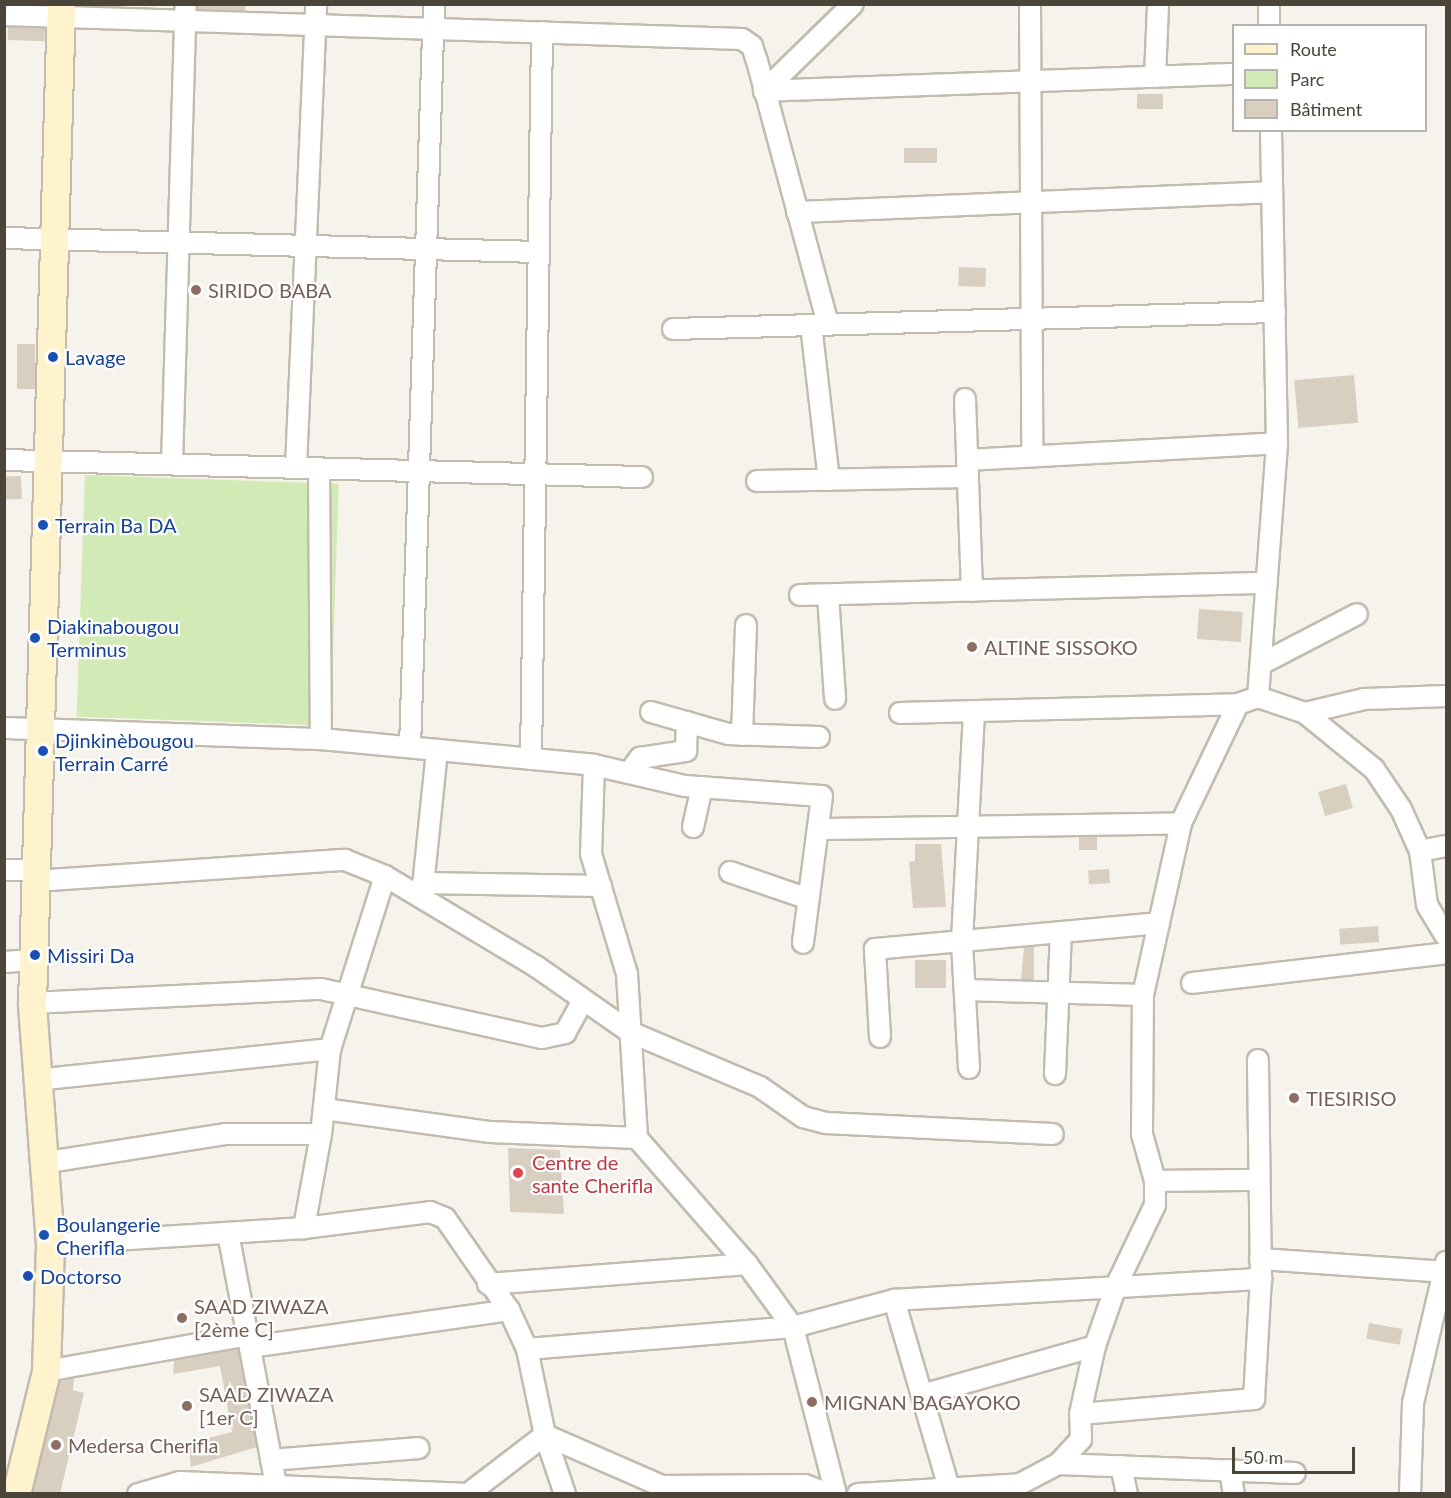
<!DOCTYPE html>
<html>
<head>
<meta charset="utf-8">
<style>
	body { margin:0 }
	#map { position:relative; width:1451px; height:1498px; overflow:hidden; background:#f6f3ec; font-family:Lato,sans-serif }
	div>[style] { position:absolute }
	.green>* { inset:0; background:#d2eab5; transform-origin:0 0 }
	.building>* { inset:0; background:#d8cfc1; transform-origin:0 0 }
	.roads { filter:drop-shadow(2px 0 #c2bbae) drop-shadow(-2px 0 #c2bbae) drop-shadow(0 2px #c2bbae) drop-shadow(0 -2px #c2bbae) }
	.street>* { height:20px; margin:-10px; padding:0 10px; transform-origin:10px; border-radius:10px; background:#fff }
	.secondary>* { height:27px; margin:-13.5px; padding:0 13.5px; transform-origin:13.5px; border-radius:13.5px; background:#fff3cd }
	.dots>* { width:16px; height:16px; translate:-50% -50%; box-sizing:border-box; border:3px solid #fff; border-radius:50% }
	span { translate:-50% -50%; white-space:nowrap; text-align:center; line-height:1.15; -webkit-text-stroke:4.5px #fff; paint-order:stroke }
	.education-label { font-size:20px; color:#785e54 }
	.left { translate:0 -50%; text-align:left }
	.transit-label { font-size:20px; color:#164399 }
	.health-label { font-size:20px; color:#be3a42 }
	.frame { position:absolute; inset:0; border:6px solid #4b4439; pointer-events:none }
	.legend { position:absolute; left:1232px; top:24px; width:195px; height:108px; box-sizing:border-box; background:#fff; border:2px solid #b7b4b0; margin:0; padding:8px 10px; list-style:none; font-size:18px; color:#4b4439 }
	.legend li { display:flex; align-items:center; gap:12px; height:30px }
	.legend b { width:30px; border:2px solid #b7b4b0 }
	.scale { position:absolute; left:1232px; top:1447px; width:123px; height:27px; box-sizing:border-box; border:3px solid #4b4439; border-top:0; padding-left:8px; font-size:18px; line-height:21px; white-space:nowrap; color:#4b4439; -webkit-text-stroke:4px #fff; paint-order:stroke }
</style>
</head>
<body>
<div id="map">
	<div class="green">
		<i style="left:85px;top:475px;width:254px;height:242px;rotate:2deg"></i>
	</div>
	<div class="building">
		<i style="clip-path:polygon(198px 4px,245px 4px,245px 11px,198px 9px)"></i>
		<i style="left:8px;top:27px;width:37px;height:13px;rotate:2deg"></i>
		<i style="left:1137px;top:94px;width:26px;height:15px"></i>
		<i style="left:904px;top:148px;width:33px;height:15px"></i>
		<i style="left:959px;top:267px;width:27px;height:19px;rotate:2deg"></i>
		<i style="left:17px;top:344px;width:18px;height:45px"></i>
		<i style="left:1354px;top:375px;width:48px;height:60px;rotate:85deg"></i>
		<i style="left:21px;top:476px;width:23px;height:17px;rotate:88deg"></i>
		<i style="left:1199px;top:609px;width:44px;height:30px;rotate:4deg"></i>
		<i style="left:1346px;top:784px;width:25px;height:29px;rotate:74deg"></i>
		<i style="left:1097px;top:837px;width:13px;height:18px;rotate:90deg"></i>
		<i style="clip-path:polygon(915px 844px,941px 844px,946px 907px,913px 908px,909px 862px,915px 861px)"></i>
		<i style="left:1109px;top:869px;width:14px;height:21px;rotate:86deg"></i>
		<i style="left:1378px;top:926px;width:16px;height:39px;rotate:86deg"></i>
		<i style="clip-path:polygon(1034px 946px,1034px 980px,1021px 980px,1024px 947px)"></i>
		<i style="left:915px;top:960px;width:31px;height:28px"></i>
		<i style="clip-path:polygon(508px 1148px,560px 1150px,564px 1214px,510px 1212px)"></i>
		<i style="left:1369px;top:1323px;width:34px;height:16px;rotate:10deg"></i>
		<i style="clip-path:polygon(238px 1349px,257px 1447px,191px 1467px,188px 1443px,232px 1432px,220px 1366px,173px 1374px,174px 1360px)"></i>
		<i style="clip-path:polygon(74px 1378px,73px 1390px,84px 1393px,60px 1494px,32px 1494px,60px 1381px)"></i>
	</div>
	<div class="roads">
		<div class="street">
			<i style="left:1030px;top:4px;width:452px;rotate:89.7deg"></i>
			<i style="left:1269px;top:4px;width:22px;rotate:90deg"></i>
			<i style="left:4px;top:15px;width:738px;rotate:1.86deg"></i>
			<i style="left:742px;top:39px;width:12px;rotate:35deg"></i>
			<i style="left:752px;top:46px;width:16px;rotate:72deg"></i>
			<i style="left:757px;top:61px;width:272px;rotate:74.9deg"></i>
			<i style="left:1155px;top:77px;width:73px;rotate:-87.6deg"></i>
			<i style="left:764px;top:91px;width:470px;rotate:-2.1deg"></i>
			<i style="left:764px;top:91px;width:124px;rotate:-44.3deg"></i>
			<i style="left:797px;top:212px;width:475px;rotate:-2.4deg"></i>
			<i style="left:4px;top:238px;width:535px;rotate:1.5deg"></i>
			<i style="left:811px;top:325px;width:156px;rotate:83.4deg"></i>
			<i style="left:673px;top:329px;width:602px;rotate:-1.62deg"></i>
			<i style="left:965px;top:399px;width:192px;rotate:87.9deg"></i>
			<i style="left:4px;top:460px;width:638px;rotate:1.53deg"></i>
			<i style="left:967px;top:460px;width:310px;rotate:-3.1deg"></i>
			<i style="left:172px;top:464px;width:460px;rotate:-88.3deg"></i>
			<i style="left:296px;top:467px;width:463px;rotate:-87.5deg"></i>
			<i style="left:319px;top:468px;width:271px;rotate:89.6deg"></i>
			<i style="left:757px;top:481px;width:211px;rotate:-1.1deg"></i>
			<i style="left:800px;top:595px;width:467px;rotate:-1.5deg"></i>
			<i style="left:828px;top:595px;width:104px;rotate:86.1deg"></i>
			<i style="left:1261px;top:664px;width:108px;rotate:-27.5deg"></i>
			<i style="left:1258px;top:697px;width:255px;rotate:-85.7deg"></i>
			<i style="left:1277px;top:443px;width:313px;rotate:-91.1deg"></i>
			<i style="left:651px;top:712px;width:80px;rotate:15.9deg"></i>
			<i style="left:728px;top:734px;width:91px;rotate:1.9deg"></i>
			<i style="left:900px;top:713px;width:338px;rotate:-1.5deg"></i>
			<i style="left:1305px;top:713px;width:61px;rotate:-13.3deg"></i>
			<i style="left:1364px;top:699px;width:82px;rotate:-2.1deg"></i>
			<i style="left:4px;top:728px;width:317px;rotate:2deg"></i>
			<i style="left:321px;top:739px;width:274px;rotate:5.4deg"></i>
			<i style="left:594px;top:765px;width:93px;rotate:13deg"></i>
			<i style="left:685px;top:786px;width:137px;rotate:4.2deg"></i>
			<i style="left:822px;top:796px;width:148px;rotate:97.4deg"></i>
			<i style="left:742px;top:735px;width:110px;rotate:-87.9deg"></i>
			<i style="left:410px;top:747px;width:743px;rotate:-88.15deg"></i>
			<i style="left:531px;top:759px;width:727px;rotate:-89.13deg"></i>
			<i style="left:594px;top:765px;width:89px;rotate:91.9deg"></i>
			<i style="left:591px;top:854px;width:125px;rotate:73.3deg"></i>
			<i style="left:627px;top:974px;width:164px;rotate:86.5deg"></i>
			<i style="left:637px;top:1138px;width:167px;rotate:48.9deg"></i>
			<i style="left:747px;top:1264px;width:78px;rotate:53.9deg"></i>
			<i style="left:793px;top:1327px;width:172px;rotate:75.6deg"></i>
			<i style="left:629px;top:773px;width:19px;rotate:-54deg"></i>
			<i style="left:640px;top:758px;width:47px;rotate:-8.7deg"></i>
			<i style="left:686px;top:751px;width:29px;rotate:-88deg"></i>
			<i style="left:693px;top:827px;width:41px;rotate:-77.3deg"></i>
			<i style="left:819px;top:829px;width:362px;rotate:-0.9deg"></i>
			<i style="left:1420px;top:851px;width:26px;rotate:-11deg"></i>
			<i style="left:4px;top:870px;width:32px"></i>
			<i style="left:730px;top:872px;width:83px;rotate:18.9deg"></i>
			<i style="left:385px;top:876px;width:177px;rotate:30.9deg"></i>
			<i style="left:537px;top:967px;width:113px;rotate:35deg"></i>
			<i style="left:630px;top:1032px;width:141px;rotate:22.9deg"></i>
			<i style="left:760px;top:1087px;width:52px;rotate:34.9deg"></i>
			<i style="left:803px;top:1117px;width:24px;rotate:15deg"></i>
			<i style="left:826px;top:1123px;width:227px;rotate:2.8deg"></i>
			<i style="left:35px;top:881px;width:311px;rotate:-3.9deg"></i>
			<i style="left:345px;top:860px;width:43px;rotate:21.8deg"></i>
			<i style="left:385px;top:876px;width:182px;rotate:107.6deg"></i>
			<i style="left:330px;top:1049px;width:85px;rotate:96deg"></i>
			<i style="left:321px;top:1134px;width:96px;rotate:100.3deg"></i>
			<i style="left:423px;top:883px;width:178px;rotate:1deg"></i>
			<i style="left:422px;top:896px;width:147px;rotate:-84.1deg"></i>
			<i style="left:4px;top:962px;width:29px;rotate:-4deg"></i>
			<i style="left:1192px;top:983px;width:256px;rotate:-6.7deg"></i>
			<i style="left:965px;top:990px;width:178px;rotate:1.6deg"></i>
			<i style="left:32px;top:1003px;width:289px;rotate:-2.8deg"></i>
			<i style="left:321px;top:989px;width:226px;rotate:12.5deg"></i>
			<i style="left:542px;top:1038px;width:24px;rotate:-12deg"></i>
			<i style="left:565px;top:1033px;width:37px;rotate:-61deg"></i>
			<i style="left:880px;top:1037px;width:88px;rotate:-93.3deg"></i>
			<i style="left:875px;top:949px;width:285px;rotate:-5.2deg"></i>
			<i style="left:969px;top:1068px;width:127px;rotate:-93.2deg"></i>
			<i style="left:962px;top:941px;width:230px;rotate:-87deg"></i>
			<i style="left:1055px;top:1074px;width:142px;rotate:-87.6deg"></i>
			<i style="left:36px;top:1080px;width:296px;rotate:-6deg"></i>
			<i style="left:324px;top:1109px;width:168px;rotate:7.9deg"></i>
			<i style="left:490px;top:1132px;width:147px;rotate:2.3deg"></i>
			<i style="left:42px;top:1163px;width:185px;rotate:-9deg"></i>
			<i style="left:225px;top:1134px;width:96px"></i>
			<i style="left:1155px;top:1181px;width:104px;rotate:-0.6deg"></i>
			<i style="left:228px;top:1233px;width:256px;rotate:79.2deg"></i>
			<i style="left:50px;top:1244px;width:255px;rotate:-3.6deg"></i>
			<i style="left:304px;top:1228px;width:127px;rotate:-7.2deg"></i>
			<i style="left:430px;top:1212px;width:16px;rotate:22deg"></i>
			<i style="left:445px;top:1218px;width:112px;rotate:55.2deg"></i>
			<i style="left:509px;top:1310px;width:43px;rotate:65.2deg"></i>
			<i style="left:527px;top:1349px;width:88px;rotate:78.2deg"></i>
			<i style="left:545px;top:1435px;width:62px;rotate:71.3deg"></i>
			<i style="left:1260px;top:1259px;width:184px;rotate:4deg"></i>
			<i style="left:488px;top:1284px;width:260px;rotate:-4.4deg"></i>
			<i style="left:894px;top:1300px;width:196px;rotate:73.7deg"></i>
			<i style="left:250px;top:1347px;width:262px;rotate:-8.1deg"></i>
			<i style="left:527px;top:1349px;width:267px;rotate:-4.7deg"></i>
			<i style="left:793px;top:1327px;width:105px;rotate:-15deg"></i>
			<i style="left:894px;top:1300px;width:368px;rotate:-3.3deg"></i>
			<i style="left:46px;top:1371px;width:205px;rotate:-10.1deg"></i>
			<i style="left:922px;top:1395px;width:180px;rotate:-15.8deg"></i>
			<i style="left:1080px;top:1414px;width:175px;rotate:-4.9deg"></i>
			<i style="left:1254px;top:1399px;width:120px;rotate:-86.7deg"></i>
			<i style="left:1261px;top:1279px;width:219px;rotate:-90.8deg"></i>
			<i style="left:271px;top:1460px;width:148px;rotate:-4.6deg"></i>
			<i style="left:1058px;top:1464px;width:237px;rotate:2.2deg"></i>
			<i style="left:1121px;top:1466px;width:29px;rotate:78deg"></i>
			<i style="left:1230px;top:1470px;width:24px;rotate:81deg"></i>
			<i style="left:138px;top:1494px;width:44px;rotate:-15.9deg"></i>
			<i style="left:180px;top:1482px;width:283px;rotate:2.4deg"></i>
			<i style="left:468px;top:1494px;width:97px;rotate:-37.5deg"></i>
			<i style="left:545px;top:1435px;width:128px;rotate:23.6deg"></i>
			<i style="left:662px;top:1486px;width:143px;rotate:-0.4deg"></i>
			<i style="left:805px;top:1485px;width:26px;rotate:21deg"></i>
			<i style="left:858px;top:1494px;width:162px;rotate:-3.5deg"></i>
			<i style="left:1020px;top:1484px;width:43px;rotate:-27.8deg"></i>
			<i style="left:1058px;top:1464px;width:34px;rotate:-47deg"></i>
			<i style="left:1081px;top:1439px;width:25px;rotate:-92deg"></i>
			<i style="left:1080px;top:1414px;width:70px;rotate:-77.6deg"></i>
			<i style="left:1095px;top:1346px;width:64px;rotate:-70.7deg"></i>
			<i style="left:1116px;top:1286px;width:90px;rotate:-64.3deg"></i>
			<i style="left:1155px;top:1205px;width:24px;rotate:-90deg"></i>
			<i style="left:1155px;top:1181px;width:49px;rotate:-105.5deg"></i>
			<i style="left:1142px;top:1134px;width:139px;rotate:-89.6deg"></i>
			<i style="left:1143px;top:995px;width:176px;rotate:-77.5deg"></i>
			<i style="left:1181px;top:823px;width:132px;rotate:-64.4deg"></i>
			<i style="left:1238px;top:704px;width:21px;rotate:-19deg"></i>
			<i style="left:1258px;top:697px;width:50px;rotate:18.8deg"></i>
			<i style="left:1305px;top:713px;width:89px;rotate:39.1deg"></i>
			<i style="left:1374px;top:769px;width:48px;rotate:56deg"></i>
			<i style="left:1401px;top:809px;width:46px;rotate:65.7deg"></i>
			<i style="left:1420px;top:851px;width:54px;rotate:82.6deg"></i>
			<i style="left:1427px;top:905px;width:37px;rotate:59deg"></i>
			<i style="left:1410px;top:1494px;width:91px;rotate:-88.1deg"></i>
			<i style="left:1413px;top:1403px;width:145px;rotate:-76.8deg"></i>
		</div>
		<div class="secondary">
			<i style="left:16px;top:1494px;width:127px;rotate:-76.3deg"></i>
			<i style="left:46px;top:1371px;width:127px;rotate:-88.2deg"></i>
			<i style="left:50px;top:1244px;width:242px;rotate:-94.3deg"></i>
			<i style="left:32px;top:1003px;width:999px;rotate:-88.34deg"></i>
		</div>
	</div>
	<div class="dots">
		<i style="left:196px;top:290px;background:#8d6e63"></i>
		<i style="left:53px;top:357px;background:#1a4fb4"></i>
		<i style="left:43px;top:525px;background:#1a4fb4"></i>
		<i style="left:35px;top:638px;background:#1a4fb4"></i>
		<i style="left:972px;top:647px;background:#8d6e63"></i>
		<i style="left:43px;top:751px;background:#1a4fb4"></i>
		<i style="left:35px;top:955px;background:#1a4fb4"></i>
		<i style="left:1294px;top:1098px;background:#8d6e63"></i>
		<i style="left:518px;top:1173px;background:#e0444e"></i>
		<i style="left:44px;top:1235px;background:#1a4fb4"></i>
		<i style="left:28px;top:1276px;background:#1a4fb4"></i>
		<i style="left:182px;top:1318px;background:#8d6e63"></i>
		<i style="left:812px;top:1402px;background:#8d6e63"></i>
		<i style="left:187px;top:1406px;background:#8d6e63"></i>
		<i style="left:56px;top:1445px;background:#8d6e63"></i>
	</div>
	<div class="education-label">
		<span class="left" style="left:208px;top:290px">SIRIDO BABA</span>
		<span class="left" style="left:984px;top:647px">ALTINE SISSOKO</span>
		<span class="left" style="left:1306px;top:1098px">TIESIRISO</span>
		<span class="left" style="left:194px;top:1318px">SAAD ZIWAZA<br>[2ème C]</span>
		<span class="left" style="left:199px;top:1406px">SAAD ZIWAZA<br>[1er C]</span>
		<span class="left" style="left:824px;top:1402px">MIGNAN BAGAYOKO</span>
		<span class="left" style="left:68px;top:1445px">Medersa Cherifla</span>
	</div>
	<div class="transit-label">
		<span class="left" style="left:65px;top:357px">Lavage</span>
		<span class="left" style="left:55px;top:525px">Terrain Ba DA</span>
		<span class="left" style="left:47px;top:638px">Diakinabougou<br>Terminus</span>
		<span class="left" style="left:55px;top:752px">Djinkinèbougou<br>Terrain Carré</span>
		<span class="left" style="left:47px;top:955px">Missiri Da</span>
		<span class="left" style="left:56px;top:1236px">Boulangerie<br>Cherifla</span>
		<span class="left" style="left:40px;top:1276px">Doctorso</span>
	</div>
	<div class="health-label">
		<span class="left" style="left:532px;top:1174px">Centre de<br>sante Cherifla</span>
	</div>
	<div class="frame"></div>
	<ul class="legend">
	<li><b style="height:8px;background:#fff3cd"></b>Route</li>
	<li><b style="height:16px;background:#d2eab5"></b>Parc</li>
	<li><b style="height:16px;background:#d8cfc1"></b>Bâtiment</li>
	</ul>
	<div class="scale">50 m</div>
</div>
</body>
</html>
